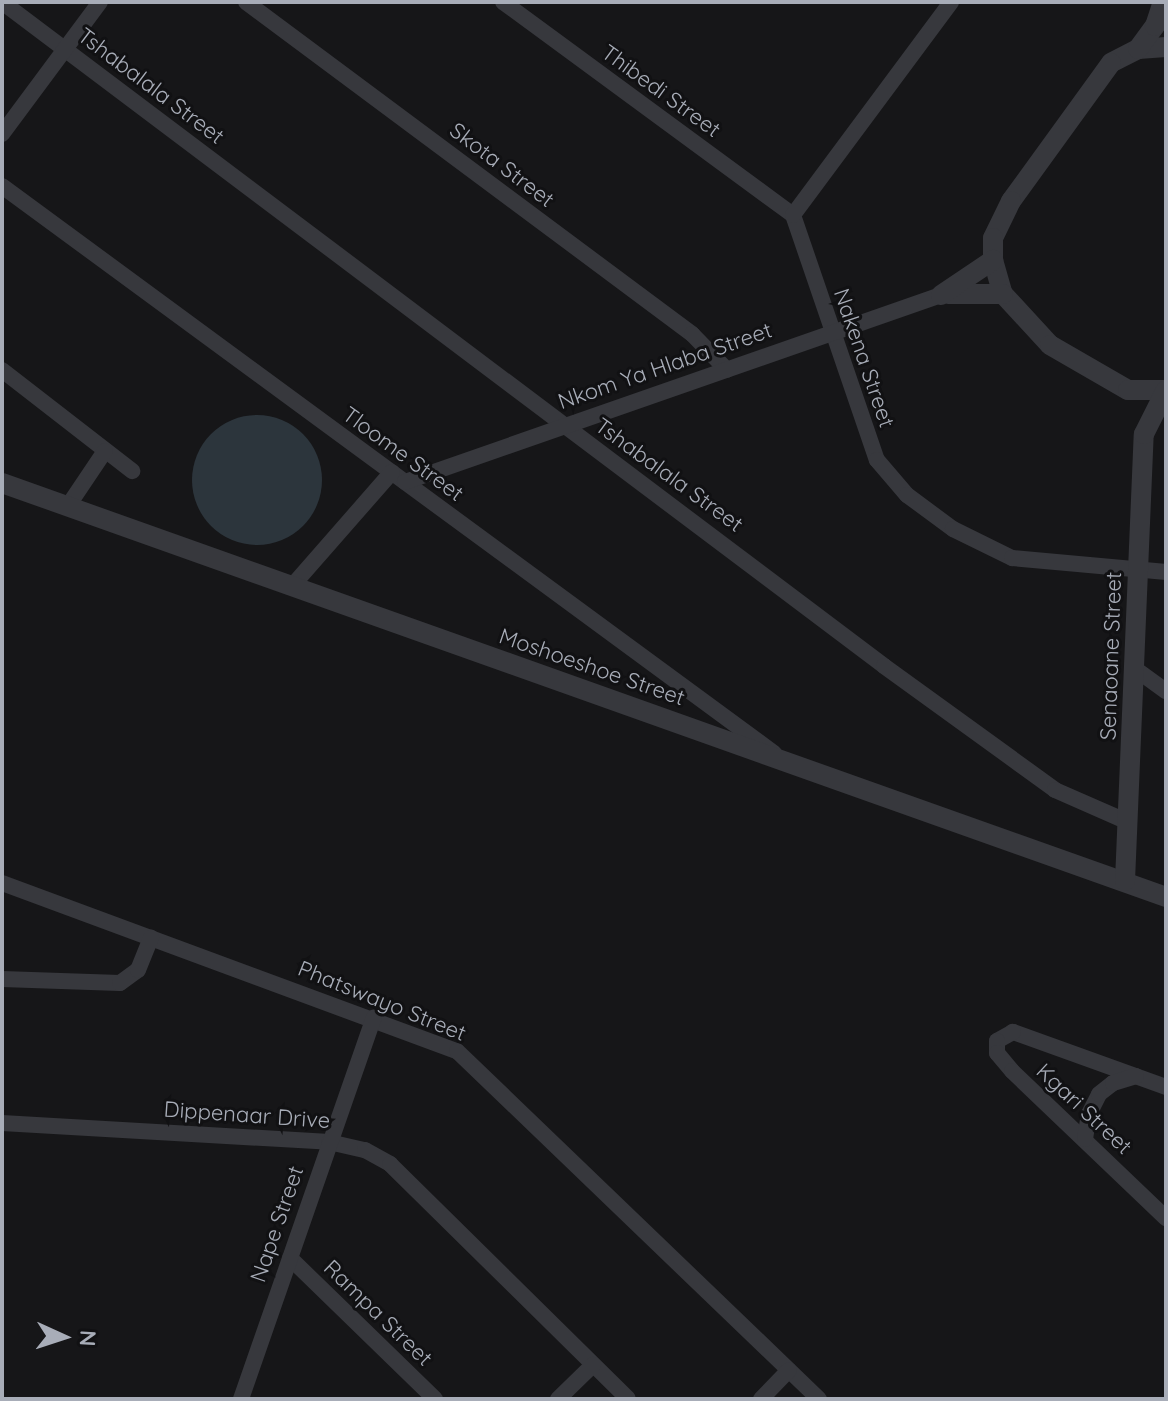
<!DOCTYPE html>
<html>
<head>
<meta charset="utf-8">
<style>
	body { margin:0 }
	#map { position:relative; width:1168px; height:1401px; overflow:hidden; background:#161618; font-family:Quicksand,sans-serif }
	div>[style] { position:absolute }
	.water>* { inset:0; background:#2c353c }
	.round { border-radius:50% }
	.minor>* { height:16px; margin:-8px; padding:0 8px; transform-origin:8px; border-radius:8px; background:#37383d }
	.tertiary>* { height:20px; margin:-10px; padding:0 10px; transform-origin:10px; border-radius:10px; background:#37383d }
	span { translate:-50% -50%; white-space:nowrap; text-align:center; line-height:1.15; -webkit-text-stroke:6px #111113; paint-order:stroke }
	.street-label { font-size:22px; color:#a8adb8 }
	.frame { position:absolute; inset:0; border:4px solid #a8adb8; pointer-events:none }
	.north { position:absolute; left:24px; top:1297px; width:80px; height:80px; -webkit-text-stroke:6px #111113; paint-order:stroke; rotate:93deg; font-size:22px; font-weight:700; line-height:32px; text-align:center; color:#a8adb8 }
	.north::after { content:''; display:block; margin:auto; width:28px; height:36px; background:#a8adb8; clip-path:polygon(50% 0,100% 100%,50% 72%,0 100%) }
</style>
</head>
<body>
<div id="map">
	<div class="water">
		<i class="round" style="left:192px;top:415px;width:130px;height:130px"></i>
	</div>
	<div class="minor">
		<i style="left:2px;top:2px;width:1104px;rotate:36.97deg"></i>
		<i style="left:884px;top:666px;width:211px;rotate:35.9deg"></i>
		<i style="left:1055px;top:790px;width:80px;rotate:23.7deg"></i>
		<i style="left:246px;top:2px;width:556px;rotate:36.66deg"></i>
		<i style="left:692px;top:334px;width:50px;rotate:45.8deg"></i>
		<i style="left:503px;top:2px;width:360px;rotate:36.3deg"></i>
		<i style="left:2px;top:134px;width:164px;rotate:-53.4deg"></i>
		<i style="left:2px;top:186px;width:958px;rotate:36.3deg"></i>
		<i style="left:793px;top:215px;width:259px;rotate:71.1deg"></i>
		<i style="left:877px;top:460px;width:46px;rotate:49.4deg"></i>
		<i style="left:907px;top:495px;width:57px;rotate:36.5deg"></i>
		<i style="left:953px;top:529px;width:66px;rotate:26.2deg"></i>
		<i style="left:1012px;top:558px;width:155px;rotate:5.2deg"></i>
		<i style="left:793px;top:215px;width:265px;rotate:-53.4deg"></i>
		<i style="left:2px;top:370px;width:165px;rotate:37.8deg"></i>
		<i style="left:405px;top:482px;width:568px;rotate:-19.23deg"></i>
		<i style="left:68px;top:506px;width:66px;rotate:-56.1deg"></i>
		<i style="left:293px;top:585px;width:150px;rotate:-48.8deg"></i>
		<i style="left:1134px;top:668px;width:39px;rotate:36deg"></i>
		<i style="left:2px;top:883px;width:485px;rotate:20.3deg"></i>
		<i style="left:457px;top:1051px;width:502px;rotate:43.87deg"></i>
		<i style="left:2px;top:979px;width:118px;rotate:1.9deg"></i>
		<i style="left:120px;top:983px;width:22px;rotate:-36deg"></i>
		<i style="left:138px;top:970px;width:35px;rotate:-68deg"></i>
		<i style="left:1166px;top:1087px;width:163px;rotate:-160.2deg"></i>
		<i style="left:1013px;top:1032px;width:18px;rotate:151deg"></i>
		<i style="left:997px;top:1041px;width:12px;rotate:90deg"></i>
		<i style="left:997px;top:1053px;width:23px;rotate:50deg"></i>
		<i style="left:1012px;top:1071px;width:213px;rotate:43.7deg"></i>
		<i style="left:2px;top:1123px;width:328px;rotate:3.3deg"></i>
		<i style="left:329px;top:1142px;width:37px;rotate:13deg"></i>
		<i style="left:365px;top:1150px;width:29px;rotate:29deg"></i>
		<i style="left:390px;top:1164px;width:334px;rotate:44.6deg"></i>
		<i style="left:1085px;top:1139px;width:25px;rotate:-81deg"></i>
		<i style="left:1089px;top:1114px;width:22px;rotate:-63deg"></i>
		<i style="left:1099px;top:1094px;width:18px;rotate:-38deg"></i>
		<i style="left:1113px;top:1083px;width:24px;rotate:-17deg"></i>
		<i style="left:290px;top:1258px;width:202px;rotate:44.2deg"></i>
		<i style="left:241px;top:1399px;width:404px;rotate:-70.8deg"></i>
		<i style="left:558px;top:1399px;width:49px;rotate:-44.2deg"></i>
		<i style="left:761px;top:1399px;width:40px;rotate:-46deg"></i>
	</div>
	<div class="tertiary">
		<i style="left:1166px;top:47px;width:28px;rotate:176deg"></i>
		<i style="left:1138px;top:49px;width:30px;rotate:153deg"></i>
		<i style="left:1111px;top:63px;width:170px;rotate:125.9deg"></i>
		<i style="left:1011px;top:201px;width:41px;rotate:115.9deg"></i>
		<i style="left:993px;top:238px;width:22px;rotate:90deg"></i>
		<i style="left:993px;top:260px;width:35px;rotate:74deg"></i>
		<i style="left:1003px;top:294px;width:69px;rotate:47.3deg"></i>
		<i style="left:1050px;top:345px;width:90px;rotate:30deg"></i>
		<i style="left:1128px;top:390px;width:38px"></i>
		<i style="left:1138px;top:49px;width:29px;rotate:-54deg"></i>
		<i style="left:1155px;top:26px;width:20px;rotate:-72deg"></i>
		<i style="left:948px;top:294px;width:55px"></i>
		<i style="left:941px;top:295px;width:63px;rotate:-33.9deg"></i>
		<i style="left:2px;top:483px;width:1235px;rotate:19.58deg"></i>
		<i style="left:1125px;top:881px;width:447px;rotate:-87.6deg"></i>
		<i style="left:1144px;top:434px;width:49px;rotate:-63.4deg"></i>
	</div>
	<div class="street-label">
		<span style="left:151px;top:86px;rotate:37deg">Tshabalala Street</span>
		<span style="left:661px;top:91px;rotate:36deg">Thibedi Street</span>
		<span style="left:502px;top:165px;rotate:37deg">Skota Street</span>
		<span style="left:864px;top:358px;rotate:71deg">Nakena Street</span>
		<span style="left:665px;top:366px;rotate:-19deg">Nkom Ya Hlaba Street</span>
		<span style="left:403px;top:454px;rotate:36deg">Tloome Street</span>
		<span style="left:669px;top:475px;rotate:36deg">Tshabalala Street</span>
		<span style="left:1111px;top:656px;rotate:-88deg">Senaoane Street</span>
		<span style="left:592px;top:667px;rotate:19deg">Moshoeshoe Street</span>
		<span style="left:382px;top:1001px;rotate:22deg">Phatswayo Street</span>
		<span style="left:1084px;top:1109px;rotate:43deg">Kgari Street</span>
		<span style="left:247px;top:1115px;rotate:4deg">Dippenaar Drive</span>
		<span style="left:277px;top:1224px;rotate:-71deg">Nape Street</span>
		<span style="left:378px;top:1313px;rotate:44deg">Rampa Street</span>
	</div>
	<div class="frame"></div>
	<div class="north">N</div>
</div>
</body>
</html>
